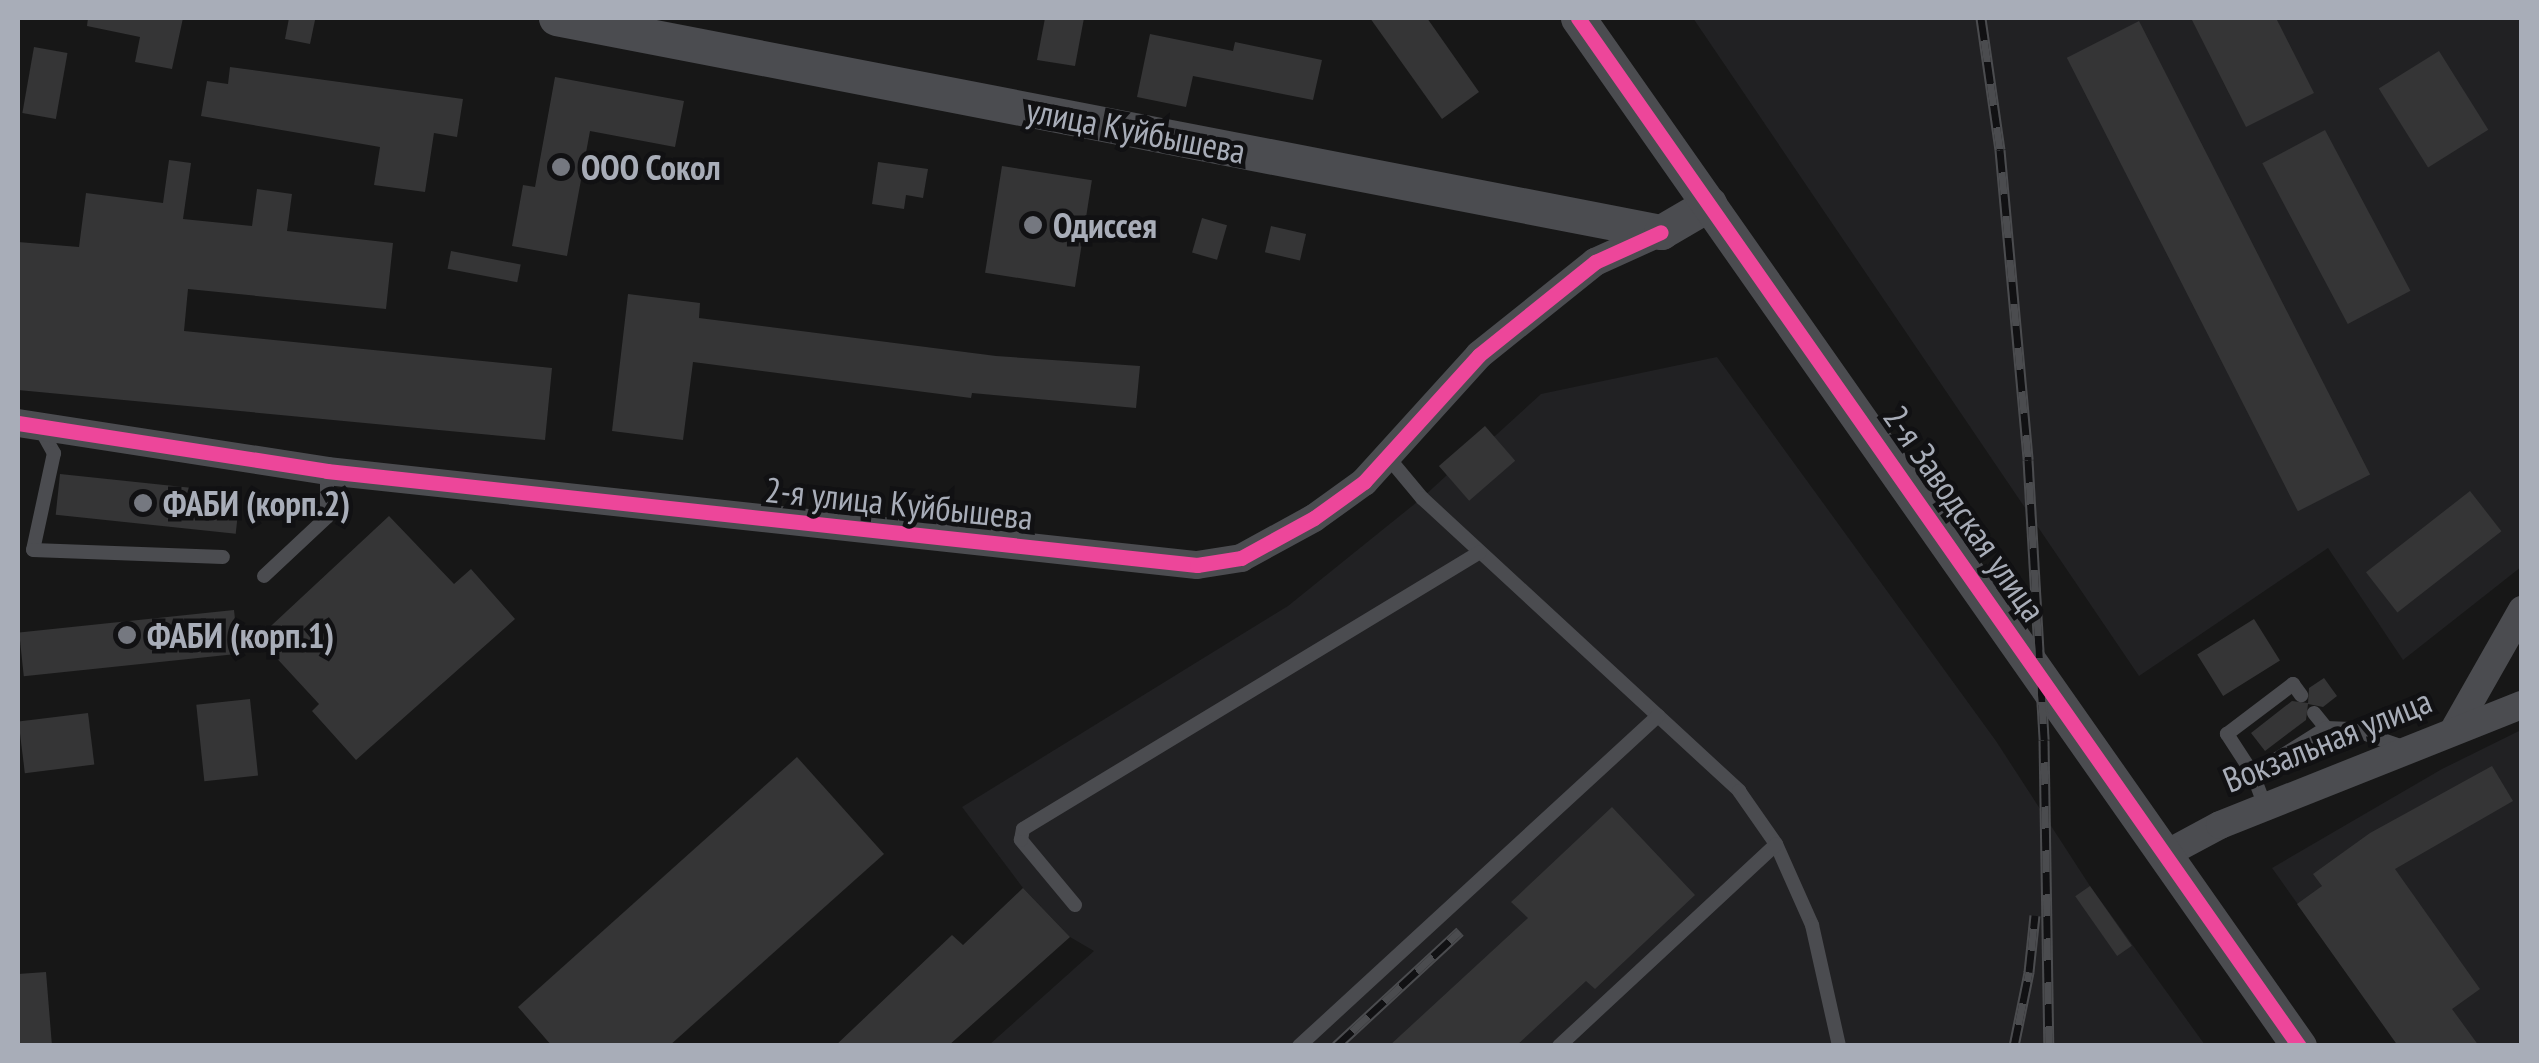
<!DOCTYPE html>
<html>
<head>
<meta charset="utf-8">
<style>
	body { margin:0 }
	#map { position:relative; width:2539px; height:1063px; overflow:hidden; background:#171717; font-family:"PT Sans Narrow",sans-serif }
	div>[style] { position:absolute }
	.built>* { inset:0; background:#212123 }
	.building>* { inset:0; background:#353536; transform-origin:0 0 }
	.service>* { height:14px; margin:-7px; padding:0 7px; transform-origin:7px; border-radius:7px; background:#4b4c50 }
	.minor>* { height:28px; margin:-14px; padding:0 14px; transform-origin:14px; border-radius:14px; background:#4b4c50 }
	.tertiary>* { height:35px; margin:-17.5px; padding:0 17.5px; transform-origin:17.5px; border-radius:17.5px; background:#4b4c50 }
	.rail>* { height:11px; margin-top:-5.5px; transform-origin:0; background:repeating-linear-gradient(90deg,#111113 0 22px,#4b4c4f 0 44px); box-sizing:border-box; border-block:2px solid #4b4c4f }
	.cycleway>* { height:15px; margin:-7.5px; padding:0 7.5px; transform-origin:7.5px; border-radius:7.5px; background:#ed469a }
	.dots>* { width:28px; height:28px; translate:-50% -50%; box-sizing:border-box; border:5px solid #111113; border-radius:50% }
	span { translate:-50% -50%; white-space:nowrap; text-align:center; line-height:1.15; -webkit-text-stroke:9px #111113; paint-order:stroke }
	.street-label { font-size:35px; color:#a8adb8 }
	.poi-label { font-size:35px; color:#a8adb8; font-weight:700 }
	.left { translate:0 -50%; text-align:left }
	.frame { position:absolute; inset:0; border:20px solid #a8adb8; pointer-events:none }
</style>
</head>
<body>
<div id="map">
	<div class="built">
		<i style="clip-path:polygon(1693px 18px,2521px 18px,2521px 567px,2403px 660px,2328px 548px,2139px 676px)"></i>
		<i style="clip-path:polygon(1717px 357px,1996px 741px,2090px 886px,2205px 1045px,989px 1045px,1094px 951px,1070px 937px,1023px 888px,962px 807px,1288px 606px,1422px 498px,1447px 475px,1439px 466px,1495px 436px,1541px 394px)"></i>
		<i style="clip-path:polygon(2521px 730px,2521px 1045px,2398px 1045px,2272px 868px,2442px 769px)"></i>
	</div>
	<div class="building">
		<i style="clip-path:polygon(88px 18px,183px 18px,172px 69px,135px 62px,140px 37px,87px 26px)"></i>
		<i style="clip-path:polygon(289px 18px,315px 20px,310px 44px,285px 39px)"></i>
		<i style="clip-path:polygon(1045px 18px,1084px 18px,1075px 66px,1037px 60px)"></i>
		<i style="clip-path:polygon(1370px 18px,1427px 18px,1479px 92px,1442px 119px)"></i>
		<i style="clip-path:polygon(2191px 18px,2276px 18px,2314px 93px,2246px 127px)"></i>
		<i style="left:2139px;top:21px;width:509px;height:81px;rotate:63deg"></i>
		<i style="clip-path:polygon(1150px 34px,1233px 51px,1235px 42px,1322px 60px,1313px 100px,1193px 76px,1186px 107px,1137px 97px)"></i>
		<i style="left:34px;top:47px;width:34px;height:67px;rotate:10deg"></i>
		<i style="left:2439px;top:51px;width:93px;height:71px;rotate:58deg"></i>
		<i style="clip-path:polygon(230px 67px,463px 99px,457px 137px,434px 133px,425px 192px,374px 185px,380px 147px,201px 116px,207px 81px,228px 84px)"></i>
		<i style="clip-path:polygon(555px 77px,684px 101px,675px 147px,590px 131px,567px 256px,512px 246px,523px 185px,535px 187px)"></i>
		<i style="left:2325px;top:130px;width:182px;height:71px;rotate:62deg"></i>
		<i style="clip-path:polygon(169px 160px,191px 163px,183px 219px,252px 226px,257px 189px,292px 194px,287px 231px,393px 243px,386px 309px,188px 289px,184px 331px,552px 368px,545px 440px,18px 390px,18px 242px,79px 247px,86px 193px,163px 203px)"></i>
		<i style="clip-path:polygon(878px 162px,928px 169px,923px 198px,906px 195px,904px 209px,872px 204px)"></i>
		<i style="left:1002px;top:166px;width:91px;height:108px;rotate:9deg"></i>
		<i style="left:1202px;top:218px;width:26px;height:36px;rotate:16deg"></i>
		<i style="left:1271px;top:226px;width:36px;height:27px;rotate:13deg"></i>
		<i style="left:451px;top:251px;width:71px;height:18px;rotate:11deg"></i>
		<i style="clip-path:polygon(628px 294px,700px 303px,699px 318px,996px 356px,1140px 366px,1136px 408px,972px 393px,971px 398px,693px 362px,683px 440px,612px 431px)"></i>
		<i style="left:1485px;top:426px;width:46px;height:61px;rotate:49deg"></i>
		<i style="left:60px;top:474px;width:181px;height:41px;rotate:6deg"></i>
		<i style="left:2470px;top:491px;width:51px;height:132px;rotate:52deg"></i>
		<i style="clip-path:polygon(389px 516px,454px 584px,471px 569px,515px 619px,356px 760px,312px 711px,319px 704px,258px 638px)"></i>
		<i style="left:234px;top:610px;width:44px;height:216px;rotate:84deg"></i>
		<i style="left:2254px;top:619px;width:49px;height:67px;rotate:58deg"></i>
		<i style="clip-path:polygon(2324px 678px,2337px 696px,2323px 707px,2308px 704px,2306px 720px,2265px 751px,2251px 733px,2292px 701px,2308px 703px,2309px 688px)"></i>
		<i style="left:250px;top:699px;width:77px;height:54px;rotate:84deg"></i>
		<i style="left:88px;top:713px;width:52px;height:70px;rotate:83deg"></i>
		<i style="clip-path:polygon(797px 757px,884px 854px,669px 1046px,552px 1046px,518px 1007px)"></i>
		<i style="clip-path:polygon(2492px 766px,2513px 801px,2395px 869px,2480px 989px,2452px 1009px,2479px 1046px,2398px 1046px,2297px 904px,2322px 886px,2313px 874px,2370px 833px)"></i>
		<i style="clip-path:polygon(1612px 807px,1695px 895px,1595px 989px,1586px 981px,1516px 1046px,1389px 1046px,1528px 918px,1511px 902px)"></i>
		<i style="left:2090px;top:886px;width:73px;height:18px;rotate:55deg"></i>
		<i style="clip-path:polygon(1023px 888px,1070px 937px,948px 1046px,835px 1046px,952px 935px,963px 945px)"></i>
		<i style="clip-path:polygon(46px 972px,52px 1046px,18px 1046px,18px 974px)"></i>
	</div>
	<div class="service">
		<i style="left:40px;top:428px;width:29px;rotate:61deg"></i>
		<i style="left:54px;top:453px;width:99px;rotate:102.2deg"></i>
		<i style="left:33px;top:550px;width:190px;rotate:2.1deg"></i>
		<i style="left:1387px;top:456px;width:55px;rotate:50.2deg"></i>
		<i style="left:1422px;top:498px;width:432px;rotate:42.7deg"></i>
		<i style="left:1739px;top:791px;width:65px;rotate:55.1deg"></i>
		<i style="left:1776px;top:844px;width:89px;rotate:66deg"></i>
		<i style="left:1812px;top:925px;width:124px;rotate:77.4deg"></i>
		<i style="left:264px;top:576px;width:86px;rotate:-43.1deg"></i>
		<i style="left:327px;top:517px;width:46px;rotate:-90deg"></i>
		<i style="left:2314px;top:713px;width:19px;rotate:51deg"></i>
		<i style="left:2326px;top:728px;width:25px;rotate:2deg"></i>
		<i style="left:2351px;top:729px;width:58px;rotate:19.1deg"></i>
		<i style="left:2253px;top:774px;width:86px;rotate:-32.2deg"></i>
		<i style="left:2265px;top:806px;width:34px;rotate:-111deg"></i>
		<i style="left:2253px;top:774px;width:48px;rotate:-123deg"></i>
		<i style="left:2227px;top:734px;width:83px;rotate:-37.1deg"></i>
		<i style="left:2293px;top:684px;width:14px;rotate:54deg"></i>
		<i style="left:1075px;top:905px;width:85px;rotate:-129.7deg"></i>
		<i style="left:1021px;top:840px;width:11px;rotate:-80deg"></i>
		<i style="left:1023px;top:829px;width:534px;rotate:-31.22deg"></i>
		<i style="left:1299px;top:1046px;width:488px;rotate:-42.6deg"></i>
		<i style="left:1559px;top:1046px;width:296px;rotate:-42.9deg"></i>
	</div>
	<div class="minor">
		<i style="left:18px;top:423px;width:313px;rotate:8.8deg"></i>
		<i style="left:327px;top:471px;width:875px;rotate:6.17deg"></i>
		<i style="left:1197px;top:565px;width:45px;rotate:-9deg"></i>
		<i style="left:1241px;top:558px;width:83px;rotate:-28.7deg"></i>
		<i style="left:1314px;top:518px;width:62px;rotate:-35.8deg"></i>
		<i style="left:1364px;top:482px;width:171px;rotate:-47.8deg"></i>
		<i style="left:1479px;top:355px;width:149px;rotate:-38.7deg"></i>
		<i style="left:1595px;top:262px;width:72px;rotate:-24.4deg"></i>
		<i style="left:2455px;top:728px;width:136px;rotate:-60.4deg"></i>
		<i style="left:2166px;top:854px;width:61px;rotate:-28.2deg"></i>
		<i style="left:2220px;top:825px;width:325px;rotate:-21.7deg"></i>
	</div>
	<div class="tertiary">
		<i style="left:556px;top:18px;width:1126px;rotate:10.96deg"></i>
		<i style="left:1661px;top:232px;width:56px;rotate:-30.3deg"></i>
		<i style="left:1578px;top:18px;width:1256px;rotate:54.96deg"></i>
	</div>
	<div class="rail">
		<i style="left:1981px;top:18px;width:133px;rotate:81.8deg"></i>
		<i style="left:2000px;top:150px;width:311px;rotate:84.8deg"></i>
		<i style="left:2028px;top:460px;width:280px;rotate:86.7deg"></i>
		<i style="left:2044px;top:740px;width:306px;rotate:89.1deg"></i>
		<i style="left:1336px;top:1046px;width:169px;rotate:-42.8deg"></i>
		<i style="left:2014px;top:1046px;width:76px;rotate:-78.5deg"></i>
		<i style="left:2029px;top:972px;width:57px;rotate:-84deg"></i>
	</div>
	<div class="cycleway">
		<i style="left:1578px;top:18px;width:1256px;rotate:54.96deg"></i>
		<i style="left:18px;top:423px;width:313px;rotate:8.8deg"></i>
		<i style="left:327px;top:471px;width:875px;rotate:6.17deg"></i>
		<i style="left:1197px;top:565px;width:45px;rotate:-9deg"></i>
		<i style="left:1241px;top:558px;width:83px;rotate:-28.7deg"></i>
		<i style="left:1314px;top:518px;width:62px;rotate:-35.8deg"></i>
		<i style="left:1364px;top:482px;width:171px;rotate:-47.8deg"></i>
		<i style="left:1479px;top:355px;width:149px;rotate:-38.7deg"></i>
		<i style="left:1595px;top:262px;width:72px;rotate:-24.4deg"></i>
	</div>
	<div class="dots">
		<i style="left:561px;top:167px;background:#757880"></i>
		<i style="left:1033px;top:225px;background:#757880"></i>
		<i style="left:143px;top:503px;background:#757880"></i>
		<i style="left:127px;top:635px;background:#757880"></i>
	</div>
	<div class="street-label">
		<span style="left:1136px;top:130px;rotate:11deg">улица Куйбышева</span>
		<span style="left:899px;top:503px;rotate:6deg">2-я улица Куйбышева</span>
		<span style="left:1965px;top:513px;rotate:55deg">2-я Заводская улица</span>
		<span style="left:2327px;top:740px;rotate:-22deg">Вокзальная улица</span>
	</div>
	<div class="poi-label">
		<span class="left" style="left:581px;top:167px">ООО Сокол</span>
		<span class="left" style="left:1053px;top:225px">Одиссея</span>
		<span class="left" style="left:163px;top:503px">ФАБИ (корп.2)</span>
		<span class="left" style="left:147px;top:635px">ФАБИ (корп.1)</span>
	</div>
	<div class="frame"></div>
</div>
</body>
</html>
